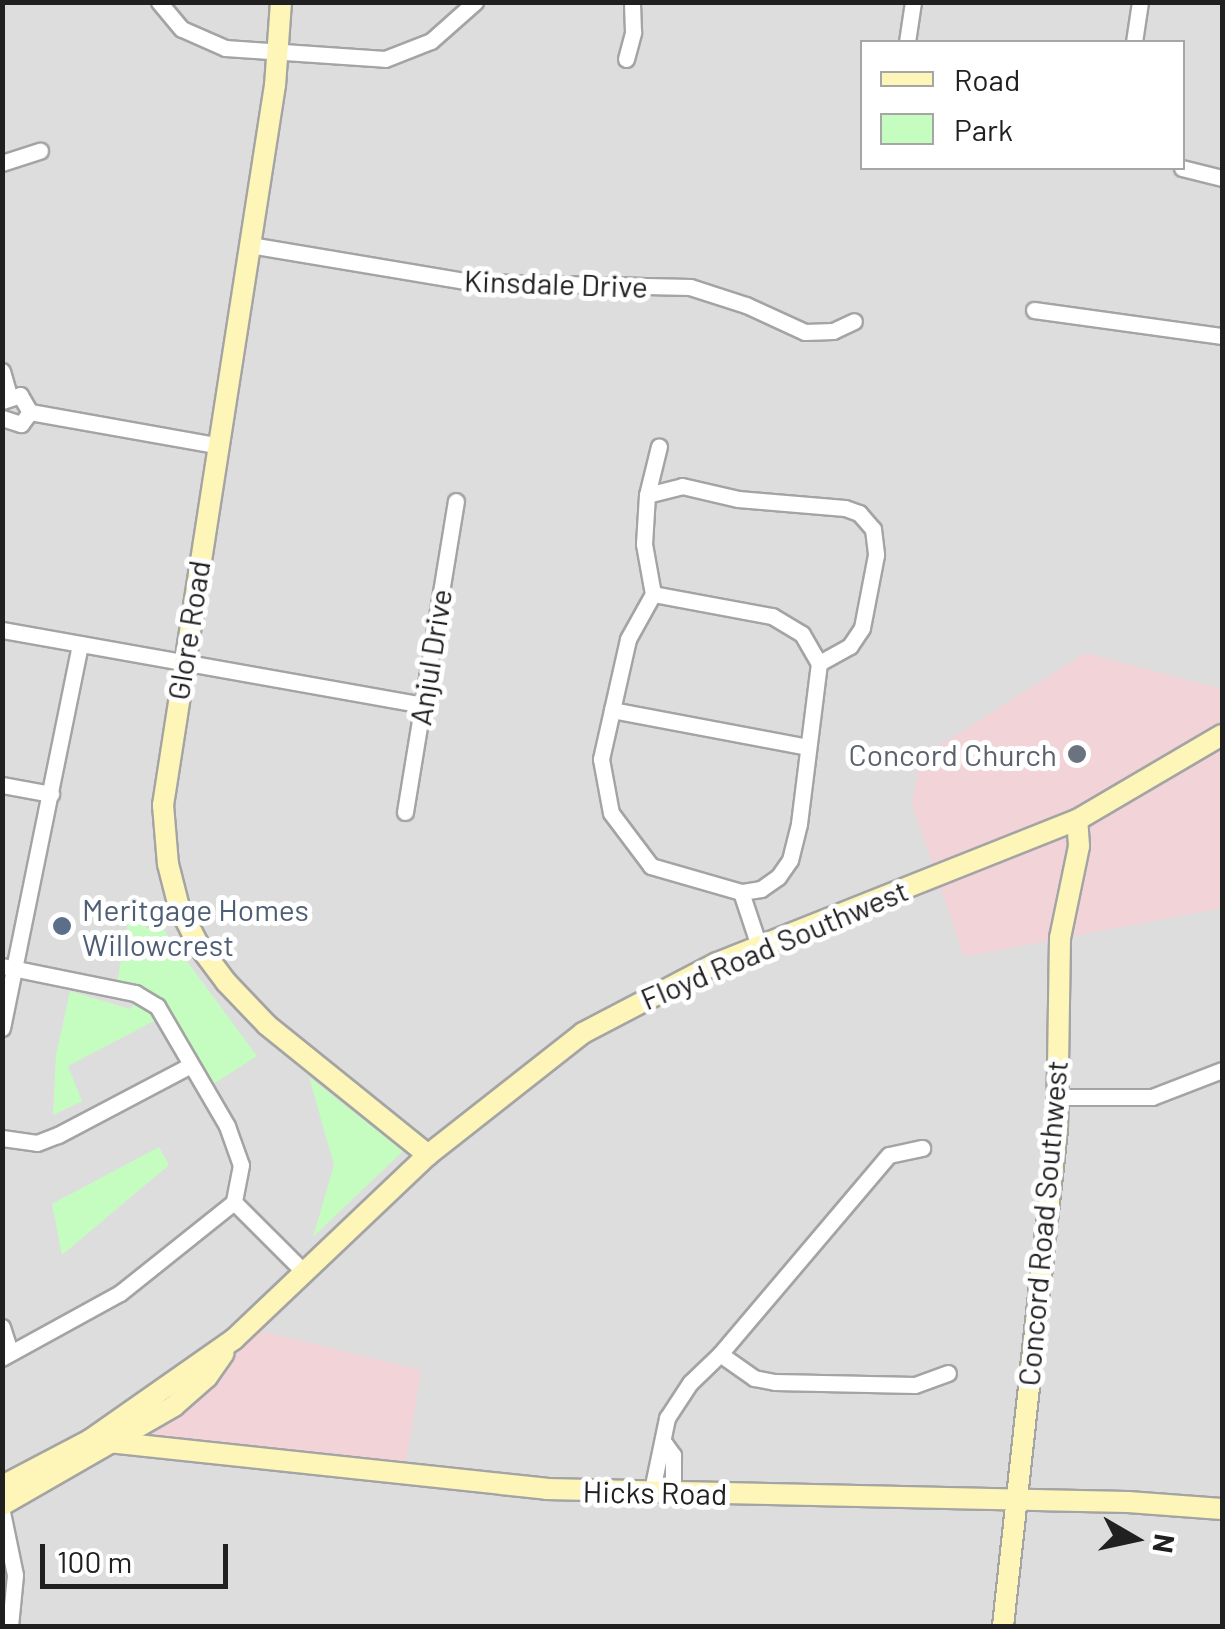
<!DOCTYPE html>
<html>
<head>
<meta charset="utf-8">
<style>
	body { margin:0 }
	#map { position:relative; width:1225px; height:1629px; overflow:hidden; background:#f1ece6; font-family:Barlow,sans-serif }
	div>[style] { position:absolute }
	.residential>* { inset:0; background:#dedddd }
	.commercial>* { inset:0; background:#f2d4d8 }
	.park>* { inset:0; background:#c5fdc1 }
	.roads { filter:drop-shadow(2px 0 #a4a4a4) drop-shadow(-2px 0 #a4a4a4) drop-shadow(0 2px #a4a4a4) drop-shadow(0 -2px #a4a4a4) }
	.street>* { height:15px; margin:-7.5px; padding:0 7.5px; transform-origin:7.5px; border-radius:7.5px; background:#fff }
	.secondary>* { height:20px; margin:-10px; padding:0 10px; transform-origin:10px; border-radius:10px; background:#fdf6b8 }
	.dots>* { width:28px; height:28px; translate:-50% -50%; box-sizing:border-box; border:5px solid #fff; border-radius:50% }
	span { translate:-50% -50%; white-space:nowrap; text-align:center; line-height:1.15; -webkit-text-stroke:10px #fff; paint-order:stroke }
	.street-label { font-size:30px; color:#202020 }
	.worship-label { font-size:30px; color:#5b616d }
	.right { translate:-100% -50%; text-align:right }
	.service-label { font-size:30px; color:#4e5e75 }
	.left { translate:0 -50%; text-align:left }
	.frame { position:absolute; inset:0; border:5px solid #202020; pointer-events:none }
	.legend { position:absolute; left:860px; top:40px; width:325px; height:130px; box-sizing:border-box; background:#fff; border:2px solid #a6a6a6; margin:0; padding:12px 18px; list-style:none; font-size:30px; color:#202020 }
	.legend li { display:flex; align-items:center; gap:20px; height:50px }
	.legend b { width:50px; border:2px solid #a6a6a6 }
	.north { position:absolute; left:1085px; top:1489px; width:100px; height:100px; -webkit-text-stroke:8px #fff; paint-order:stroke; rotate:99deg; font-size:28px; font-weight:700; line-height:40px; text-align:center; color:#202020 }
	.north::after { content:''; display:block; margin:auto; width:35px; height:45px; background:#202020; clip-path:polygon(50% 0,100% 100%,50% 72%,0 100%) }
	.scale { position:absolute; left:40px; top:1544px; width:188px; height:45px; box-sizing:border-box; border:5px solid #202020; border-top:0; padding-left:12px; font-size:30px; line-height:35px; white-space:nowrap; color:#202020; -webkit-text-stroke:8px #fff; paint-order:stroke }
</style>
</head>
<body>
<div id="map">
	<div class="residential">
		<i style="clip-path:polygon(evenodd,3px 3px,1222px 3px,1222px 1626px,3px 1626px,3px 3px,862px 42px,1182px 42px,1182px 168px,862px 168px,862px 42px)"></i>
	</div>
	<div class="commercial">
		<i style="clip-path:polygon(1085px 653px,1222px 689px,1222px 908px,964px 957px,912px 804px,920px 758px)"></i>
		<i style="clip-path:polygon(249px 1328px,421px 1370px,403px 1481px,114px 1436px)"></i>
	</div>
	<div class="park">
		<i style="clip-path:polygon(130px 912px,148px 929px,152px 914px,257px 1056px,207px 1088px,172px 1029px,137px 992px,116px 988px)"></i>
		<i style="clip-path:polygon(70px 991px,130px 1009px,136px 1002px,156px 1020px,68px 1066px,82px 1101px,53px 1115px,56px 1055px)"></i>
		<i style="clip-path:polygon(309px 1077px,403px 1151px,313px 1237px,334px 1165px)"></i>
		<i style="clip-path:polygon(159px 1147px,169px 1165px,62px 1255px,52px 1204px)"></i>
	</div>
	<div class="roads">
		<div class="street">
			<i style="left:159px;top:2px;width:35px;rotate:50deg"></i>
			<i style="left:182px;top:29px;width:47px;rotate:23.8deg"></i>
			<i style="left:225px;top:48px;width:160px;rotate:3.9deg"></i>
			<i style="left:385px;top:59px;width:49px;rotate:-21.4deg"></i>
			<i style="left:431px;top:41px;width:59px;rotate:-41.6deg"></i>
			<i style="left:907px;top:42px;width:40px;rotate:-81.5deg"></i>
			<i style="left:1134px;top:42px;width:40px;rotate:-81.5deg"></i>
			<i style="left:626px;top:59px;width:28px;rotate:-75deg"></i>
			<i style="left:633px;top:32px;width:30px;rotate:-92deg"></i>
			<i style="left:2px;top:163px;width:40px;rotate:-18deg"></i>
			<i style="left:1182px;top:168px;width:41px;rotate:14deg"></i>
			<i style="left:250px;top:245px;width:223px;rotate:9.5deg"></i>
			<i style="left:470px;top:282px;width:220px;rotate:1.3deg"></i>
			<i style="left:690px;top:287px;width:59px;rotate:17.8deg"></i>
			<i style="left:746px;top:305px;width:65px;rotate:24.6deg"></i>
			<i style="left:805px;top:332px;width:28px;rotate:-2deg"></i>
			<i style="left:833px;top:331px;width:23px;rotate:-25deg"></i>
			<i style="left:1034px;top:310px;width:190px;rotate:7.9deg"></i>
			<i style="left:2px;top:371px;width:25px;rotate:74deg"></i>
			<i style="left:2px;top:401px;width:19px;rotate:-18deg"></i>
			<i style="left:20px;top:395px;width:20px;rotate:60deg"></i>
			<i style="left:30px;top:412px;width:189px;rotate:10.1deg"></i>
			<i style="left:2px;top:418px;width:20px;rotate:18deg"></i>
			<i style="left:21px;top:424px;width:15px;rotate:-53deg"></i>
			<i style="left:647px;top:495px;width:36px;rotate:-14deg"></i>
			<i style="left:682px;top:486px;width:57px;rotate:13.1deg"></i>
			<i style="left:738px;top:499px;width:107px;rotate:4.8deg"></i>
			<i style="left:845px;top:508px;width:15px;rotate:20deg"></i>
			<i style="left:859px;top:513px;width:21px;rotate:49deg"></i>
			<i style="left:873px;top:529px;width:26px;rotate:83deg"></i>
			<i style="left:876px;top:555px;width:74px;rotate:100.9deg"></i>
			<i style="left:862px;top:628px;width:22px;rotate:124deg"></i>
			<i style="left:850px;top:646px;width:35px;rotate:151deg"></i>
			<i style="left:653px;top:594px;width:121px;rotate:10.5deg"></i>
			<i style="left:772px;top:616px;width:35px;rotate:31deg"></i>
			<i style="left:802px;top:634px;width:34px;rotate:60deg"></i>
			<i style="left:819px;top:663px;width:162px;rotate:97.1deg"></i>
			<i style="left:799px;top:824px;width:37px;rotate:104deg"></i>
			<i style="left:790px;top:860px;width:21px;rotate:125deg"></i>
			<i style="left:778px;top:877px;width:21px;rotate:145deg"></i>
			<i style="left:761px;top:889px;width:20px;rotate:171deg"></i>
			<i style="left:741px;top:892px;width:94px;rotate:-163.9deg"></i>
			<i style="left:651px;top:866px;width:66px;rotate:-127deg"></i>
			<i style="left:611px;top:813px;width:55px;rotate:-100.5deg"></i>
			<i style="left:601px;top:759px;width:123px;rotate:-77.3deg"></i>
			<i style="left:628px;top:639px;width:51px;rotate:-60.9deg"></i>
			<i style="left:653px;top:594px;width:51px;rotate:-100.2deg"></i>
			<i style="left:644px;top:544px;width:49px;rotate:-86.5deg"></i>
			<i style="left:647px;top:495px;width:50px;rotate:-76.2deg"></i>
			<i style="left:2px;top:630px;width:427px;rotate:10.1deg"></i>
			<i style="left:612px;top:710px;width:198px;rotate:10.7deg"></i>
			<i style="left:2px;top:785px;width:50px;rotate:10.4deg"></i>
			<i style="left:405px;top:812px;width:315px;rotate:-80.7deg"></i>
			<i style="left:741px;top:892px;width:57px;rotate:71.6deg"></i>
			<i style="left:2px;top:966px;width:136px;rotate:11.5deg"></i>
			<i style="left:135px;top:993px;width:26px;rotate:31deg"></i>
			<i style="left:157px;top:1006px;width:139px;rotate:59.7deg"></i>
			<i style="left:227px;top:1126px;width:41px;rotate:70.3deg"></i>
			<i style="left:241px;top:1165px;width:38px;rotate:101deg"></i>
			<i style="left:234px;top:1202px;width:146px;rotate:141.4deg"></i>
			<i style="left:120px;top:1293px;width:135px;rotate:151.2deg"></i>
			<i style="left:2px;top:1028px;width:390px;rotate:-78.5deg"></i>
			<i style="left:1059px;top:1097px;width:93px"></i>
			<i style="left:1152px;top:1097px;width:75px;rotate:-21.1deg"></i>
			<i style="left:2px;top:1138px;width:35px;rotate:8deg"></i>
			<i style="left:37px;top:1143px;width:22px;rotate:-21deg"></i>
			<i style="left:58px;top:1135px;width:150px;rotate:-27.8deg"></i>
			<i style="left:234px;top:1202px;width:100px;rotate:45deg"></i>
			<i style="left:2px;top:1327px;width:26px;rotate:72deg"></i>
			<i style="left:720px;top:1354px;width:42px;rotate:35.2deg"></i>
			<i style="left:754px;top:1378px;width:21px;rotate:11deg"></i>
			<i style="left:775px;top:1382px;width:140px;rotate:1.2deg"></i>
			<i style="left:915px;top:1385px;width:35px;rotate:-20deg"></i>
			<i style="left:665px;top:1444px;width:14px;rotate:54deg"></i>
			<i style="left:673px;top:1455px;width:35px;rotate:90deg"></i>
			<i style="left:652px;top:1490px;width:74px;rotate:-78.2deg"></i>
			<i style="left:667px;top:1418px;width:42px;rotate:-56.7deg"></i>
			<i style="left:690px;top:1383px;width:42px;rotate:-44deg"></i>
			<i style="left:720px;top:1354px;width:261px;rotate:-49.7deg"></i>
			<i style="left:889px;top:1155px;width:34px;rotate:-12deg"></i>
			<i style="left:2px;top:1512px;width:64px;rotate:78.3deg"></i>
			<i style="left:15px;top:1575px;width:51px;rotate:95.6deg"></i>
		</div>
		<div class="secondary">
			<i style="left:281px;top:2px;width:83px;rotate:94.1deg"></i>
			<i style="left:275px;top:85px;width:729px;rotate:98.84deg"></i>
			<i style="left:163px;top:805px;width:59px;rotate:85.2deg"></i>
			<i style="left:168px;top:864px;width:44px;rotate:75.7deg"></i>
			<i style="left:179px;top:907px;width:44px;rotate:62.9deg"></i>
			<i style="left:199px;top:946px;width:45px;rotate:53.1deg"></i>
			<i style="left:226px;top:982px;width:59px;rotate:46.4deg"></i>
			<i style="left:267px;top:1025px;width:207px;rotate:38.9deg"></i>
			<i style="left:90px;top:1440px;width:459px;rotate:6.1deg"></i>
			<i style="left:546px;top:1489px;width:582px;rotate:1.28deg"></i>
			<i style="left:1128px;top:1502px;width:94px;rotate:4.3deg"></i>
			<i style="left:2px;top:1486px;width:99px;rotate:-27.6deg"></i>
			<i style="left:90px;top:1440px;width:176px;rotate:-35deg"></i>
			<i style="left:234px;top:1339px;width:267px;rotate:-43.5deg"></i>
			<i style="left:428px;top:1155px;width:197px;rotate:-38.2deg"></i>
			<i style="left:583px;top:1033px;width:151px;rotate:-27.6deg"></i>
			<i style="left:717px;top:963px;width:387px;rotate:-21.7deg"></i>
			<i style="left:1077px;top:820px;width:168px;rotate:-30.4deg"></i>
			<i style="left:2px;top:1505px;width:198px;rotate:-29.9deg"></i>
			<i style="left:174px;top:1406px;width:44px;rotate:-41.3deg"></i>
			<i style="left:207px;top:1377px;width:29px;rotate:-55deg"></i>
			<i style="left:1003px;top:1626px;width:499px;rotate:-83.8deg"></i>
			<i style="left:1057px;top:1130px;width:192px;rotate:-89.1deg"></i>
			<i style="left:1060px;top:938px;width:94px;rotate:-78.3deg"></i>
			<i style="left:1079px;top:846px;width:26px;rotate:-94deg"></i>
		</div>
	</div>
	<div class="dots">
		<i style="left:1077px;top:754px;background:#6b7280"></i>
		<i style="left:62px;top:926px;background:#5c6f8a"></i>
	</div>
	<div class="street-label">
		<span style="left:556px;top:283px;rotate:2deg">Kinsdale Drive</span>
		<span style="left:188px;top:630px;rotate:-81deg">Glore Road</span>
		<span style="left:430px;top:657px;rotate:-81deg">Anjul Drive</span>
		<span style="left:774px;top:944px;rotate:-23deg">Floyd Road Southwest</span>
		<span style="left:1042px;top:1223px;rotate:-85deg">Concord Road Southwest</span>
		<span style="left:655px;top:1492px;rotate:1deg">Hicks Road</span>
	</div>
	<div class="worship-label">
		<span class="right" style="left:1057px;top:754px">Concord Church</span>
	</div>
	<div class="service-label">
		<span class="left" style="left:82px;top:926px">Meritgage Homes<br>Willowcrest</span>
	</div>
	<div class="frame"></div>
	<ul class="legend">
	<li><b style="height:12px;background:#fdf6b8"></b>Road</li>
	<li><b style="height:28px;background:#c5fdc1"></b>Park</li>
	</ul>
	<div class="north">N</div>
	<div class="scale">100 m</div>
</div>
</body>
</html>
